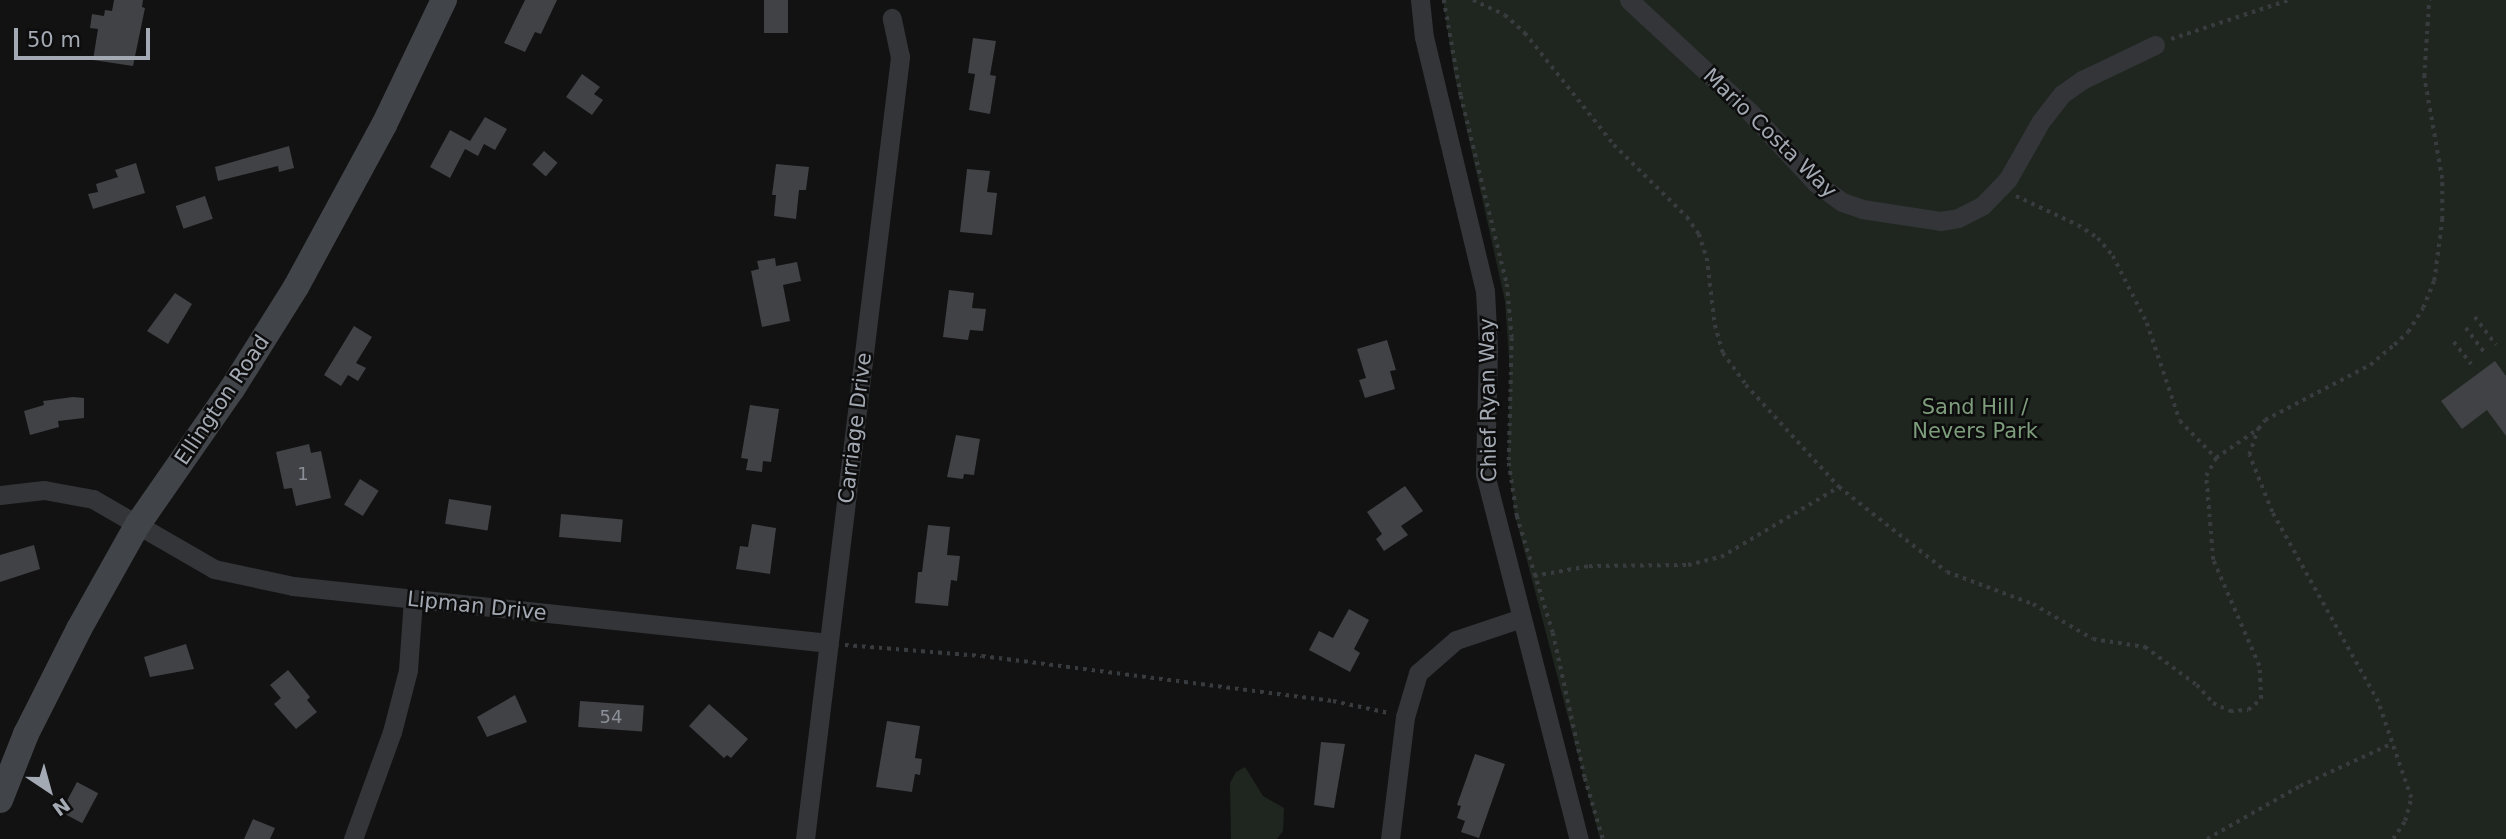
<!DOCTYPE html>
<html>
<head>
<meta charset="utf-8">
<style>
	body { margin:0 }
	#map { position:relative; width:2506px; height:839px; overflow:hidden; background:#121213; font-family:"DejaVu Sans",sans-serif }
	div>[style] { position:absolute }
	.green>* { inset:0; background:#1f261f }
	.building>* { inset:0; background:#414246; transform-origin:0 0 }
	.path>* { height:3.5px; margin-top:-1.75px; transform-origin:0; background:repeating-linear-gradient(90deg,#393c3f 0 3.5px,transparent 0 8.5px) }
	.street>* { height:19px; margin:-9.5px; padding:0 9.5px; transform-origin:9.5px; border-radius:9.5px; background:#333538 }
	.secondary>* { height:26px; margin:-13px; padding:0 13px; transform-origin:13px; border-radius:13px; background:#414448 }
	span { translate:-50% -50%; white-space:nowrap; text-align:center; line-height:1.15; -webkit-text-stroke:5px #0d0d0e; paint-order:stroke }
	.number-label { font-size:18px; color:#8b9098 }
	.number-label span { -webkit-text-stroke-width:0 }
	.street-label { font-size:21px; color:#a4aab3 }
	.park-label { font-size:21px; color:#7e9d7c }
	.north { position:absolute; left:14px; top:755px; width:70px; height:70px; -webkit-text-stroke:5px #0d0d0e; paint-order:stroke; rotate:144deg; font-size:19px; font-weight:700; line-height:28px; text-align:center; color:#a4aab3 }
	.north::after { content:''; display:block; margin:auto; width:24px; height:32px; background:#a4aab3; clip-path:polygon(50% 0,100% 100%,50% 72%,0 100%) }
	.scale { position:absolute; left:14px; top:28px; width:136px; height:32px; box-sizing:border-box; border:4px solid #a4aab3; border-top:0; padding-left:9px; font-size:21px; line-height:24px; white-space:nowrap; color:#a4aab3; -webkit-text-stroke:5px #0d0d0e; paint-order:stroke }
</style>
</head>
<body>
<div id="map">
	<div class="green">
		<i style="clip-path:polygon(1443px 0,2506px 0,2506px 839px,1600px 839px,1515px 515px,1508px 460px,1510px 373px,1505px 301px,1454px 72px)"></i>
		<i style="clip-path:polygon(1245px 767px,1263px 796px,1284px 808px,1283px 831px,1277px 839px,1231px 839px,1230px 783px,1236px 772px)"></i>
	</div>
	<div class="building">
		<i style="clip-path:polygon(114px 0,143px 0,142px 7px,145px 8px,133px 66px,93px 60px,98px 29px,90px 28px,92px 14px,104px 16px,105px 10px,112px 11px)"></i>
		<i style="clip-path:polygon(525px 0,557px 0,541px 34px,535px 32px,525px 52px,504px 43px)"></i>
		<i style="left:764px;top:0;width:24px;height:33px"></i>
		<i style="clip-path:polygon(973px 38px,996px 41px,990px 75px,996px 76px,990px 114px,969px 110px,975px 74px,968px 73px)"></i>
		<i style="clip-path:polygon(582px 74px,600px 87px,594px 94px,603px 100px,592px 115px,566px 97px)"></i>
		<i style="clip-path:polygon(485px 117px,507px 129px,495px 150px,484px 144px,478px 156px,465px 149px,450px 178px,430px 167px,450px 130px,470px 141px)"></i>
		<i style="clip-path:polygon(289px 146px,294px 168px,279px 172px,278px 166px,218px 181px,215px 167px)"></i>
		<i style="left:544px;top:151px;width:18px;height:18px;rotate:41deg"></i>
		<i style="clip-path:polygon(136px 163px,145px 193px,93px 209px,88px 194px,98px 192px,96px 184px,118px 177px,115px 170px)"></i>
		<i style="clip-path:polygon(776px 164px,809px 167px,806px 190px,799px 190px,796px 219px,774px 216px,776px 195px,772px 195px)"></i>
		<i style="clip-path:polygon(967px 169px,990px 171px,987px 192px,997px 193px,992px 235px,960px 232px)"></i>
		<i style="left:205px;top:196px;width:24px;height:31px;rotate:71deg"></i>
		<i style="clip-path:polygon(775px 258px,776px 266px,797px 262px,801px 281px,783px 285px,790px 321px,762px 327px,751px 271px,759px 269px,757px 261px)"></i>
		<i style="clip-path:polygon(949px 290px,974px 293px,972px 308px,986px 309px,983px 331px,970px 330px,968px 340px,943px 337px)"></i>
		<i style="clip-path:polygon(175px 293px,192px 304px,168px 344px,147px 331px)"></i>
		<i style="clip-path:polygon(354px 326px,372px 337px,356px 363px,366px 368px,358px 381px,348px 375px,341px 386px,324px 375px)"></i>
		<i style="clip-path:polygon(1387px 340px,1396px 370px,1390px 371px,1395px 389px,1365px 398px,1359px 380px,1366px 378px,1357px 349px)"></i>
		<i style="clip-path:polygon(2495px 361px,2506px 376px,2506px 436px,2487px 410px,2462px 429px,2441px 401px)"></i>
		<i style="clip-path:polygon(73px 397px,84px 398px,84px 418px,58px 421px,59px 427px,30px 435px,24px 411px,44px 405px,43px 401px)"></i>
		<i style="clip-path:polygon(750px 405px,779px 409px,771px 462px,763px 461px,762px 472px,746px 470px,748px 459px,741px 458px)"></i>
		<i style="clip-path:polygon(956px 435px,980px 439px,974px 475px,964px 474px,963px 479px,947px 477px)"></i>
		<i style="clip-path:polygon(309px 444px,311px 453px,321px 451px,331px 498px,296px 506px,292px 488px,284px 489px,276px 452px)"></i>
		<i style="left:360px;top:479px;width:22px;height:30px;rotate:32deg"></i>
		<i style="clip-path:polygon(1405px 486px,1423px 511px,1401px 526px,1408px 535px,1384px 551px,1376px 539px,1382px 534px,1367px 512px)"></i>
		<i style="left:449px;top:499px;width:43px;height:25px;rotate:9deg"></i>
		<i style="left:561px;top:514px;width:62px;height:23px;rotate:5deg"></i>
		<i style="clip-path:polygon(752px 524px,776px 528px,770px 574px,736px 569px,740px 546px,748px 547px)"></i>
		<i style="clip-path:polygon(928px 525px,950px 527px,947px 555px,960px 556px,957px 581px,951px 580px,948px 606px,915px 603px,918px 572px,922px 572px)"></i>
		<i style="clip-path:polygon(34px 545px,40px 569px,0 582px,0 555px)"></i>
		<i style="clip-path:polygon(1349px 609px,1369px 620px,1354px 649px,1360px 653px,1350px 672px,1309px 650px,1319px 631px,1333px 638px)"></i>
		<i style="clip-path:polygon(186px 644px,194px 669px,150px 677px,144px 657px)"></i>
		<i style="clip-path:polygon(288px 670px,310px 697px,307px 700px,317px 712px,296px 729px,274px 704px,281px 698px,270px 685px)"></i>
		<i style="clip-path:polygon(515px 695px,527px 722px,487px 737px,477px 717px)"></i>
		<i style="left:580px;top:701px;width:64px;height:26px;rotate:4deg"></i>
		<i style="clip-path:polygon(709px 704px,748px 739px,731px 758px,727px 755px,724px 758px,689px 726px)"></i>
		<i style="clip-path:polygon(887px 721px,920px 726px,915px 758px,922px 759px,920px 775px,915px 774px,912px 792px,876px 787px)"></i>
		<i style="clip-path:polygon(1321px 742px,1345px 744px,1334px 808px,1314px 805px)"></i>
		<i style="clip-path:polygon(1475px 754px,1505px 764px,1479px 838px,1461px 832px,1465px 821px,1457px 818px,1461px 806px,1457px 805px)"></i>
		<i style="left:77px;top:782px;width:24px;height:34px;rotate:28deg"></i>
		<i style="clip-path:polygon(253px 819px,275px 828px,270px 839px,244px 839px)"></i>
	</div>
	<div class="path">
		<i style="left:1444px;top:0;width:97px;rotate:80deg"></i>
		<i style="left:1461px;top:96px;width:194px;rotate:76.3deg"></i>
		<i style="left:1507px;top:284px;width:54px;rotate:84.7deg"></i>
		<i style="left:1512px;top:338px;width:125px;rotate:91.4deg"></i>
		<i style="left:1509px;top:463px;width:54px;rotate:81.4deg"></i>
		<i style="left:1517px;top:516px;width:122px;rotate:72.9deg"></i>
		<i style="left:1553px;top:633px;width:148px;rotate:77.6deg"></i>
		<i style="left:1585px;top:778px;width:64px;rotate:73.6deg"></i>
		<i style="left:1473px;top:0;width:35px;rotate:25deg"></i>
		<i style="left:1505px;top:15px;width:27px;rotate:42deg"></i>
		<i style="left:1525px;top:33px;width:143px;rotate:51.5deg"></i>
		<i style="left:1614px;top:145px;width:103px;rotate:44.6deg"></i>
		<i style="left:1687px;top:217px;width:21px;rotate:55deg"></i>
		<i style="left:1699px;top:234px;width:25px;rotate:72deg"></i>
		<i style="left:1707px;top:258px;width:67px;rotate:83.2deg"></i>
		<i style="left:1715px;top:325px;width:29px;rotate:74deg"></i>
		<i style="left:1723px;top:353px;width:39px;rotate:54deg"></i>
		<i style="left:1746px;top:385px;width:138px;rotate:47.6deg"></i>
		<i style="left:1839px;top:487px;width:137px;rotate:38.2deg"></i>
		<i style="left:1947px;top:572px;width:92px;rotate:20.4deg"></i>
		<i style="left:2033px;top:604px;width:69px;rotate:30.3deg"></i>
		<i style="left:2093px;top:639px;width:53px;rotate:8.7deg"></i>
		<i style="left:2145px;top:647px;width:64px;rotate:36.2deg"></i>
		<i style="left:2197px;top:685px;width:24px;rotate:48deg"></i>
		<i style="left:2213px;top:703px;width:19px;rotate:25deg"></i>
		<i style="left:2230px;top:711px;width:18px;rotate:-3deg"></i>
		<i style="left:2248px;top:710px;width:17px;rotate:-40deg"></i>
		<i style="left:2261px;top:699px;width:33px;rotate:-93deg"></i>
		<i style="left:2259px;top:666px;width:116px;rotate:-113.5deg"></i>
		<i style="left:2213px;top:560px;width:84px;rotate:-94.8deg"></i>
		<i style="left:2206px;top:476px;width:21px;rotate:-61deg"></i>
		<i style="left:2216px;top:458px;width:51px;rotate:-34.6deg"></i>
		<i style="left:2171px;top:39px;width:124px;rotate:-18.3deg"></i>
		<i style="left:2016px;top:196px;width:68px;rotate:25.1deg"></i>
		<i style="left:2078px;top:225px;width:24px;rotate:33deg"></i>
		<i style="left:2098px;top:238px;width:23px;rotate:50deg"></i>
		<i style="left:2113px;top:256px;width:75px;rotate:63.1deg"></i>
		<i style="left:2147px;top:323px;width:103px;rotate:71.4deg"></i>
		<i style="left:2180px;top:421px;width:52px;rotate:45.8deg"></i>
		<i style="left:2475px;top:317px;width:35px;rotate:53deg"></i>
		<i style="left:2466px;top:328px;width:31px;rotate:53deg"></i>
		<i style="left:2454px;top:342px;width:28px;rotate:52deg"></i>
		<i style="left:1534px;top:576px;width:56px;rotate:-10.3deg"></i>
		<i style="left:1589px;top:566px;width:99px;rotate:-0.6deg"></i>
		<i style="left:1688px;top:565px;width:34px;rotate:-14deg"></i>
		<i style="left:1721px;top:557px;width:137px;rotate:-30.7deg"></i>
		<i style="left:845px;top:645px;width:137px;rotate:4.6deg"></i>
		<i style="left:982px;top:656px;width:354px;rotate:7.3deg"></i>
		<i style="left:1333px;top:701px;width:57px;rotate:12.1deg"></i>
		<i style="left:2207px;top:839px;width:107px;rotate:-29.7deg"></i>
		<i style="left:2300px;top:786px;width:102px;rotate:-24.8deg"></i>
		<i style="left:2393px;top:839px;width:22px;rotate:-56deg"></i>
		<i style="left:2405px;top:821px;width:24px;rotate:-75deg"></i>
		<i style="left:2411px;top:798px;width:102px;rotate:-109deg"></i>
		<i style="left:2378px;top:702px;width:218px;rotate:-119.2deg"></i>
		<i style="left:2272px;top:512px;width:61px;rotate:-112deg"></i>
		<i style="left:2249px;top:455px;width:28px;rotate:-71deg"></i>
		<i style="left:2258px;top:429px;width:11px;rotate:-52deg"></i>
		<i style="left:2265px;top:420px;width:119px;rotate:-27.6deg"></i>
		<i style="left:2370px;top:365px;width:31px;rotate:-40deg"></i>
		<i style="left:2394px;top:345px;width:19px;rotate:-43deg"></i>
		<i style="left:2408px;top:332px;width:28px;rotate:-58deg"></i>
		<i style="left:2423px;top:308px;width:29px;rotate:-68deg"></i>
		<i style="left:2434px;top:281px;width:62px;rotate:-82.5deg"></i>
		<i style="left:2442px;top:220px;width:41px;rotate:-90deg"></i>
		<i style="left:2442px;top:179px;width:104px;rotate:-100deg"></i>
		<i style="left:2424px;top:77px;width:77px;rotate:-86.3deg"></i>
	</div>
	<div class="street">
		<i style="left:1420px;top:0;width:37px;rotate:84deg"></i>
		<i style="left:1424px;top:37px;width:261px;rotate:76.5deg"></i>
		<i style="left:1485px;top:291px;width:58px;rotate:87deg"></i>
		<i style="left:1488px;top:349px;width:125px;rotate:91.4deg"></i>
		<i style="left:1485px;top:474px;width:377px;rotate:75.6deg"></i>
		<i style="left:1629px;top:0;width:165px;rotate:42.8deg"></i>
		<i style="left:1750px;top:112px;width:97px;rotate:47.1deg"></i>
		<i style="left:1816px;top:183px;width:32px;rotate:36deg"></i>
		<i style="left:1842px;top:202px;width:21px;rotate:19deg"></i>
		<i style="left:1862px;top:209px;width:79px;rotate:8.7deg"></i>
		<i style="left:1940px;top:221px;width:18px;rotate:-9deg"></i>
		<i style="left:1958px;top:218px;width:27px;rotate:-27deg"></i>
		<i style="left:1982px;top:206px;width:37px;rotate:-46deg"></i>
		<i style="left:2008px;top:179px;width:67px;rotate:-60.4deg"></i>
		<i style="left:2041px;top:121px;width:34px;rotate:-52deg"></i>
		<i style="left:2062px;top:94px;width:24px;rotate:-35deg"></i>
		<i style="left:2082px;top:80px;width:81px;rotate:-25.6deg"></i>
		<i style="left:0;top:495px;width:44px;rotate:-6.5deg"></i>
		<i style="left:44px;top:490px;width:50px;rotate:10.4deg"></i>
		<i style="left:93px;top:499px;width:140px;rotate:30deg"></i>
		<i style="left:214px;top:569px;width:81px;rotate:12.1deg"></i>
		<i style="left:293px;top:586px;width:539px;rotate:6.07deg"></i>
		<i style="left:353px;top:839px;width:114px;rotate:-70deg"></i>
		<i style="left:392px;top:732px;width:64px;rotate:-75.5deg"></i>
		<i style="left:408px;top:670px;width:71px;rotate:-86deg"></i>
		<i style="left:805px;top:839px;width:788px;rotate:-83.07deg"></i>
		<i style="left:900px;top:57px;width:40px;rotate:-102deg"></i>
		<i style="left:1390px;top:839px;width:123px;rotate:-83deg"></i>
		<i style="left:1405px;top:717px;width:46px;rotate:-73.5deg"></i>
		<i style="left:1418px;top:673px;width:50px;rotate:-41deg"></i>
		<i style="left:1456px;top:640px;width:69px;rotate:-18.7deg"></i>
	</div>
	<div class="secondary">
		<i style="left:0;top:800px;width:71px;rotate:-68.5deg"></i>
		<i style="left:26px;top:734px;width:118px;rotate:-63.2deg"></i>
		<i style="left:79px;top:629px;width:120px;rotate:-60.7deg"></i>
		<i style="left:138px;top:524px;width:165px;rotate:-55.2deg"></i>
		<i style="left:232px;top:389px;width:120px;rotate:-57.9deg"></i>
		<i style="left:296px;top:287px;width:184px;rotate:-61.5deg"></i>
		<i style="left:384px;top:125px;width:139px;rotate:-64.4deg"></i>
	</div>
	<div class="number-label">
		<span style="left:303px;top:474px">1</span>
		<span style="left:611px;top:717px">54</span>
	</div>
	<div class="street-label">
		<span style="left:1770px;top:133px;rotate:44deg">Mario Costa Way</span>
		<span style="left:222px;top:400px;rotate:-56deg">Ellington Road</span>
		<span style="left:1488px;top:400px;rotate:-91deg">Chief Ryan Way</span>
		<span style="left:855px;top:428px;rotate:-83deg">Carriage Drive</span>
		<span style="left:477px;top:606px;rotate:6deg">Lipman Drive</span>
	</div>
	<div class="park-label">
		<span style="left:1975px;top:419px">Sand Hill /<br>Nevers Park</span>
	</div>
	<div class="north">N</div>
	<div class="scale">50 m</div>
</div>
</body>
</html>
